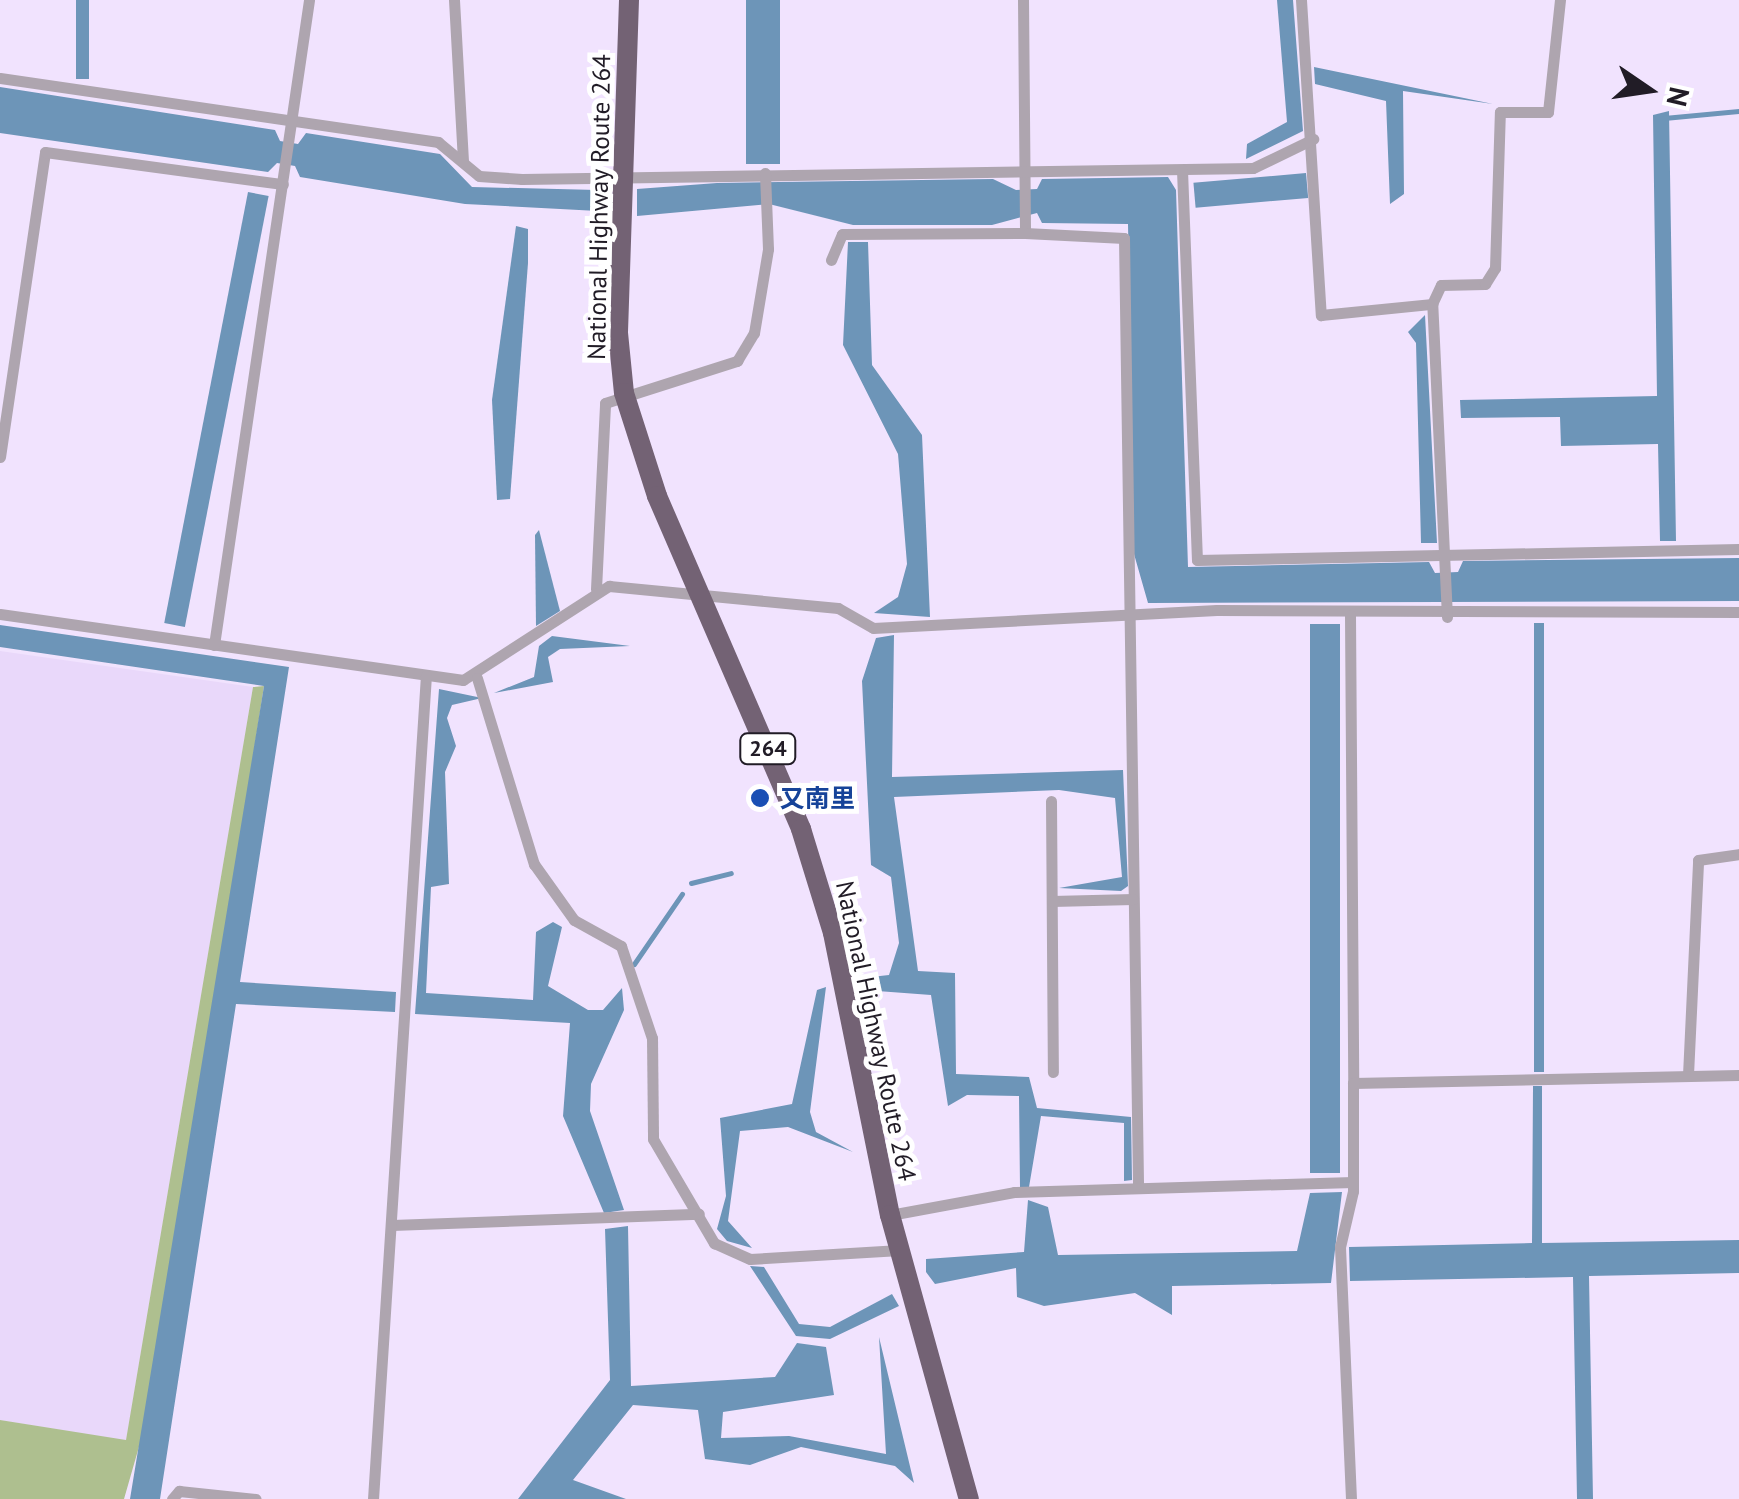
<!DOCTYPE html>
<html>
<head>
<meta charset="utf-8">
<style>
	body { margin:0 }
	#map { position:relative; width:1739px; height:1499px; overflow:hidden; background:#f1e3fe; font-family:"PT Sans","Noto Sans JP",sans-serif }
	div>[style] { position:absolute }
	.built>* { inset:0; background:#e9d8fa }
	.forest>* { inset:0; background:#aebf8f }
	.water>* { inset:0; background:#6d95b8; transform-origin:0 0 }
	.stream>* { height:5px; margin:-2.5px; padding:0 2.5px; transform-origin:2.5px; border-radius:2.5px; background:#6d95b8 }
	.minor>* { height:11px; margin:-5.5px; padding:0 5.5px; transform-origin:5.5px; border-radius:5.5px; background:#aea5af }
	.trunk>* { height:20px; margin:-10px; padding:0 10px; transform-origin:10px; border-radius:10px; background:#736274 }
	.dots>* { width:28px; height:28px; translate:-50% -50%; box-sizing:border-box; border:5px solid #fff; border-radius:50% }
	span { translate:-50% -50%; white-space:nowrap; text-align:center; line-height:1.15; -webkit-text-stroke:10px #fff; paint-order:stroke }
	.shield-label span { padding:2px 8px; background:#fff; border:2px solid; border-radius:8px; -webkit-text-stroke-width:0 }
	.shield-label { font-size:22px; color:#211c26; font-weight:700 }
	.street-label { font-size:25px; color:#211c26 }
	.transit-label { font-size:25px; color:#164399; font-weight:700 }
	.left { translate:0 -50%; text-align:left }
	.north { position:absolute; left:1599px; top:40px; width:100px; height:100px; -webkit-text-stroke:8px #fff; paint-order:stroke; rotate:103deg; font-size:28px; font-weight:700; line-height:40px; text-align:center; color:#211c26 }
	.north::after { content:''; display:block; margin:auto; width:35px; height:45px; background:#211c26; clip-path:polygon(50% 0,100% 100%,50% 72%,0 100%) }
</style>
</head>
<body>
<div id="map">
	<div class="built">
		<i style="clip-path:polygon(0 651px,253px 687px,126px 1441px,0 1420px)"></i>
	</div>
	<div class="forest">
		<i style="clip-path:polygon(264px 686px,155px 1391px,124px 1499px,0 1499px,0 1420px,126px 1440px,253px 687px)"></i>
	</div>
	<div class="water">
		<i style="left:76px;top:0;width:13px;height:79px"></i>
		<i style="left:746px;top:0;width:34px;height:164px"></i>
		<i style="clip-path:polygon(1277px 0,1293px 0,1303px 131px,1246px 159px,1247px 144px,1287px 122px)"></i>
		<i style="clip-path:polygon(1314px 67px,1493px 104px,1403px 91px,1404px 194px,1390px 204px,1386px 101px,1315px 84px)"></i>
		<i style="clip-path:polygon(0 87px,275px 130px,280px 141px,298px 144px,306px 133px,440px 154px,472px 187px,597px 190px,598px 211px,465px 204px,300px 177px,295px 166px,277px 163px,268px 172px,0 133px)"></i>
		<i style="clip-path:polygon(1669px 111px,1676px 541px,1660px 541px,1658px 444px,1561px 446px,1560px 417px,1461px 418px,1460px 400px,1657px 396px,1653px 115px)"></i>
		<i style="left:1306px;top:173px;width:25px;height:113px;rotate:85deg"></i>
		<i style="clip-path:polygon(1168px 177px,1176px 190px,1188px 567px,1429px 562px,1435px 573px,1458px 572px,1463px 561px,1739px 558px,1739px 601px,1148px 603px,1134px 554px,1128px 224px,1042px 223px,1037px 213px,992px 225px,853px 225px,769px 204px,637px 216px,637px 189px,717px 183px,993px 179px,1016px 190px,1037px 189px,1042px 179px)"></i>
		<i style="left:248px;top:192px;width:21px;height:439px;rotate:11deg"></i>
		<i style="clip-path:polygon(516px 226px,528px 229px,528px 263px,510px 499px,497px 500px,492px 400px)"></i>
		<i style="clip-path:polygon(848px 242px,868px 242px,872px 365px,922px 435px,930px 617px,874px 613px,898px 597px,907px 564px,898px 454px,843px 345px)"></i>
		<i style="clip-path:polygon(1425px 315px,1437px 543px,1421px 543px,1416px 343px,1408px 332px)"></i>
		<i style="clip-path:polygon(539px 530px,560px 611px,536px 626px,535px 535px)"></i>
		<i style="left:1534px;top:623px;width:10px;height:449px"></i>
		<i style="left:1340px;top:624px;width:549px;height:30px;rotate:90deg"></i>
		<i style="clip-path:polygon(0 625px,289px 667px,240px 982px,396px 992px,395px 1012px,236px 1004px,160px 1499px,130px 1499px,264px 686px,0 647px)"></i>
		<i style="clip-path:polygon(894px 635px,892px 777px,1123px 770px,1128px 886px,1121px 891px,1059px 888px,1122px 877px,1115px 798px,1059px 790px,894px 797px,918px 971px,955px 973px,956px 1074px,1029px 1077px,1037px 1108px,1131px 1117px,1132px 1180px,1124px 1181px,1124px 1123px,1041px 1116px,1029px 1187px,1020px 1188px,1019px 1096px,967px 1095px,948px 1106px,931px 995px,864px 990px,862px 978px,889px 975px,899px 943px,891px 877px,871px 865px,862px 681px,876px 638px)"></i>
		<i style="clip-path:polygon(552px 636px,630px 646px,560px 649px,548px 657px,553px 682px,494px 693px,534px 677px,539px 646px)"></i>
		<i style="clip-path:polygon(439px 689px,482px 698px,452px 705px,447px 718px,456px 746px,445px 772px,449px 884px,431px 887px,426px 993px,533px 1000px,536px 932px,553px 922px,562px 927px,548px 986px,588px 1010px,603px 1010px,622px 988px,624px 1010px,591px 1084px,590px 1111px,624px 1210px,604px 1213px,563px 1116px,570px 1023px,415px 1014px)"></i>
		<i style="clip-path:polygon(826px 987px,810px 1112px,816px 1132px,853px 1152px,788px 1127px,740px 1131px,728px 1221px,752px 1248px,727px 1241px,717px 1229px,726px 1196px,720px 1118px,792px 1104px,817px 990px)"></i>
		<i style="clip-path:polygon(1533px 1086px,1542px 1086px,1542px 1243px,1739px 1240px,1739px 1273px,1589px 1276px,1593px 1499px,1577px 1499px,1573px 1277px,1350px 1281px,1349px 1247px,1532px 1243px)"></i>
		<i style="clip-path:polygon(1342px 1192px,1331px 1283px,1172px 1286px,1172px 1315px,1135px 1293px,1044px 1306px,1017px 1297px,1016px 1268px,935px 1284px,926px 1272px,926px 1259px,1024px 1252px,1028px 1200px,1048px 1207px,1058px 1255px,1297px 1251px,1310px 1193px)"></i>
		<i style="clip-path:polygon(628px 1226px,631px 1386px,775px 1377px,797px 1343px,826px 1347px,834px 1395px,723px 1412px,721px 1438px,789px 1436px,886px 1454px,879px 1337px,914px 1483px,895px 1466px,801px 1447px,750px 1465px,705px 1459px,698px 1410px,633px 1405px,573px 1480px,626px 1499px,518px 1499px,610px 1380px,605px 1229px)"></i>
		<i style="clip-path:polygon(750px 1266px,764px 1267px,799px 1324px,830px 1327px,892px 1294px,899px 1306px,830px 1339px,796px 1336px)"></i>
	</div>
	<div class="stream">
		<i style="left:1664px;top:118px;width:75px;rotate:-5.3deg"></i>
		<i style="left:691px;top:883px;width:41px;rotate:-14deg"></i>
		<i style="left:634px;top:964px;width:85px;rotate:-55.6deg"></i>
	</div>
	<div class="minor">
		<i style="left:454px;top:0;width:162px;rotate:86.8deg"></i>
		<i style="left:1023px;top:0;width:233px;rotate:89.5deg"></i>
		<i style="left:1025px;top:233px;width:99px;rotate:2.9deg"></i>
		<i style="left:1124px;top:238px;width:949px;rotate:89.15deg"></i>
		<i style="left:1301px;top:0;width:316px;rotate:86.4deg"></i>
		<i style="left:1321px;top:315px;width:112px;rotate:-5.7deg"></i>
		<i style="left:0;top:78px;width:443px;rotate:8.3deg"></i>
		<i style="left:438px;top:142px;width:53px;rotate:39.7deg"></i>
		<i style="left:479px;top:176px;width:43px;rotate:4deg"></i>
		<i style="left:522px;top:179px;width:731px;rotate:-0.86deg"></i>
		<i style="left:1253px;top:168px;width:67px;rotate:-25.8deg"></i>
		<i style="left:1182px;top:170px;width:390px;rotate:87.8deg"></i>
		<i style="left:1197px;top:560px;width:542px;rotate:-1.16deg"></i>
		<i style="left:831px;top:260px;width:28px;rotate:-67deg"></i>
		<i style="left:842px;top:234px;width:183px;rotate:-0.3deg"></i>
		<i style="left:0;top:457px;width:308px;rotate:-81.6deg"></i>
		<i style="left:45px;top:152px;width:240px;rotate:7.7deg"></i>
		<i style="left:596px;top:589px;width:186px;rotate:-87.2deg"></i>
		<i style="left:605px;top:403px;width:139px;rotate:-17.7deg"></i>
		<i style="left:737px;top:361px;width:33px;rotate:-59deg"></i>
		<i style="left:754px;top:333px;width:85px;rotate:-80.5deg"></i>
		<i style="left:768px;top:249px;width:76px;rotate:-92.3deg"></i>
		<i style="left:0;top:614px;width:468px;rotate:8.1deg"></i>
		<i style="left:463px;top:680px;width:174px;rotate:-32.8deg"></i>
		<i style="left:609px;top:586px;width:230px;rotate:5.5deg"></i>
		<i style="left:838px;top:608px;width:40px;rotate:29.7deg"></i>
		<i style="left:873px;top:628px;width:344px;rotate:-3deg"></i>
		<i style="left:1217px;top:610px;width:522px;rotate:0.22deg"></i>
		<i style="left:1350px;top:615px;width:468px;rotate:89.6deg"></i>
		<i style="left:1447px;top:617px;width:313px;rotate:-92.7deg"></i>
		<i style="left:1432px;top:304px;width:21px;rotate:-65deg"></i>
		<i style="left:1441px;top:285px;width:44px;rotate:-1.3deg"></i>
		<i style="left:1485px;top:284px;width:19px;rotate:-58deg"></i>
		<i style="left:1495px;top:268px;width:156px;rotate:-88.2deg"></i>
		<i style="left:1500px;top:112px;width:48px"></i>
		<i style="left:1548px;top:112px;width:113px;rotate:-83.9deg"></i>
		<i style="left:214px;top:645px;width:652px;rotate:-81.62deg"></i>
		<i style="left:477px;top:678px;width:195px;rotate:73deg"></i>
		<i style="left:534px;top:864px;width:69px;rotate:54.5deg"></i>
		<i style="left:574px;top:920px;width:54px;rotate:29deg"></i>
		<i style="left:621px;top:946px;width:97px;rotate:71.4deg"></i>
		<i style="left:652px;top:1038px;width:101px;rotate:89.4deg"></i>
		<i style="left:653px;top:1139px;width:121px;rotate:59.6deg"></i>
		<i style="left:714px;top:1243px;width:39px;rotate:24deg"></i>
		<i style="left:750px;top:1259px;width:150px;rotate:-3.4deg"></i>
		<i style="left:1051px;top:801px;width:271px;rotate:89.6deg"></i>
		<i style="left:1052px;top:901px;width:81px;rotate:-1.4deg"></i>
		<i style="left:1688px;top:1075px;width:215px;rotate:-87.3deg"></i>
		<i style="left:1698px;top:860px;width:41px;rotate:-8.3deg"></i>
		<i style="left:890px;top:1215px;width:126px;rotate:-10.5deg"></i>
		<i style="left:1014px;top:1192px;width:339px;rotate:-1.7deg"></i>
		<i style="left:392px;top:1225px;width:307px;rotate:-2.1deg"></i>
		<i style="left:172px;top:1499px;width:11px;rotate:-49deg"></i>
		<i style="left:179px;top:1491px;width:77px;rotate:5.9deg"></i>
		<i style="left:373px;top:1499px;width:825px;rotate:-86.32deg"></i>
		<i style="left:1351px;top:1499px;width:252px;rotate:-92.5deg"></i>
		<i style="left:1340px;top:1247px;width:57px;rotate:-76.9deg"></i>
		<i style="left:1353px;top:1191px;width:108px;rotate:-90deg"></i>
		<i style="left:1353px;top:1083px;width:386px;rotate:-1.2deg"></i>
	</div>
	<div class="trunk">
		<i style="left:629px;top:0;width:333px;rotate:91.9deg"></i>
		<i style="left:618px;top:333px;width:60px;rotate:84.3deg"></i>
		<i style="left:624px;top:393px;width:108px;rotate:72.2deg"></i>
		<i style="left:657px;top:496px;width:363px;rotate:66.6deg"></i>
		<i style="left:801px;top:829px;width:109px;rotate:72.9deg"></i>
		<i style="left:833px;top:933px;width:288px;rotate:78.6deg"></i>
		<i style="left:890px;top:1215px;width:295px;rotate:74.5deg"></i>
	</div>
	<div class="dots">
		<i style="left:760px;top:798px;background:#1a4fb4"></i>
	</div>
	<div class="shield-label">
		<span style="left:768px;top:749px">264</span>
	</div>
	<div class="street-label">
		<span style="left:599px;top:207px;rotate:-89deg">National Highway Route 264</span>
		<span style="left:876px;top:1031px;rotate:78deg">National Highway Route 264</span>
	</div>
	<div class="transit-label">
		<span class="left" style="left:780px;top:798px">又南里</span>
	</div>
	<div class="north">N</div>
</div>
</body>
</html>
